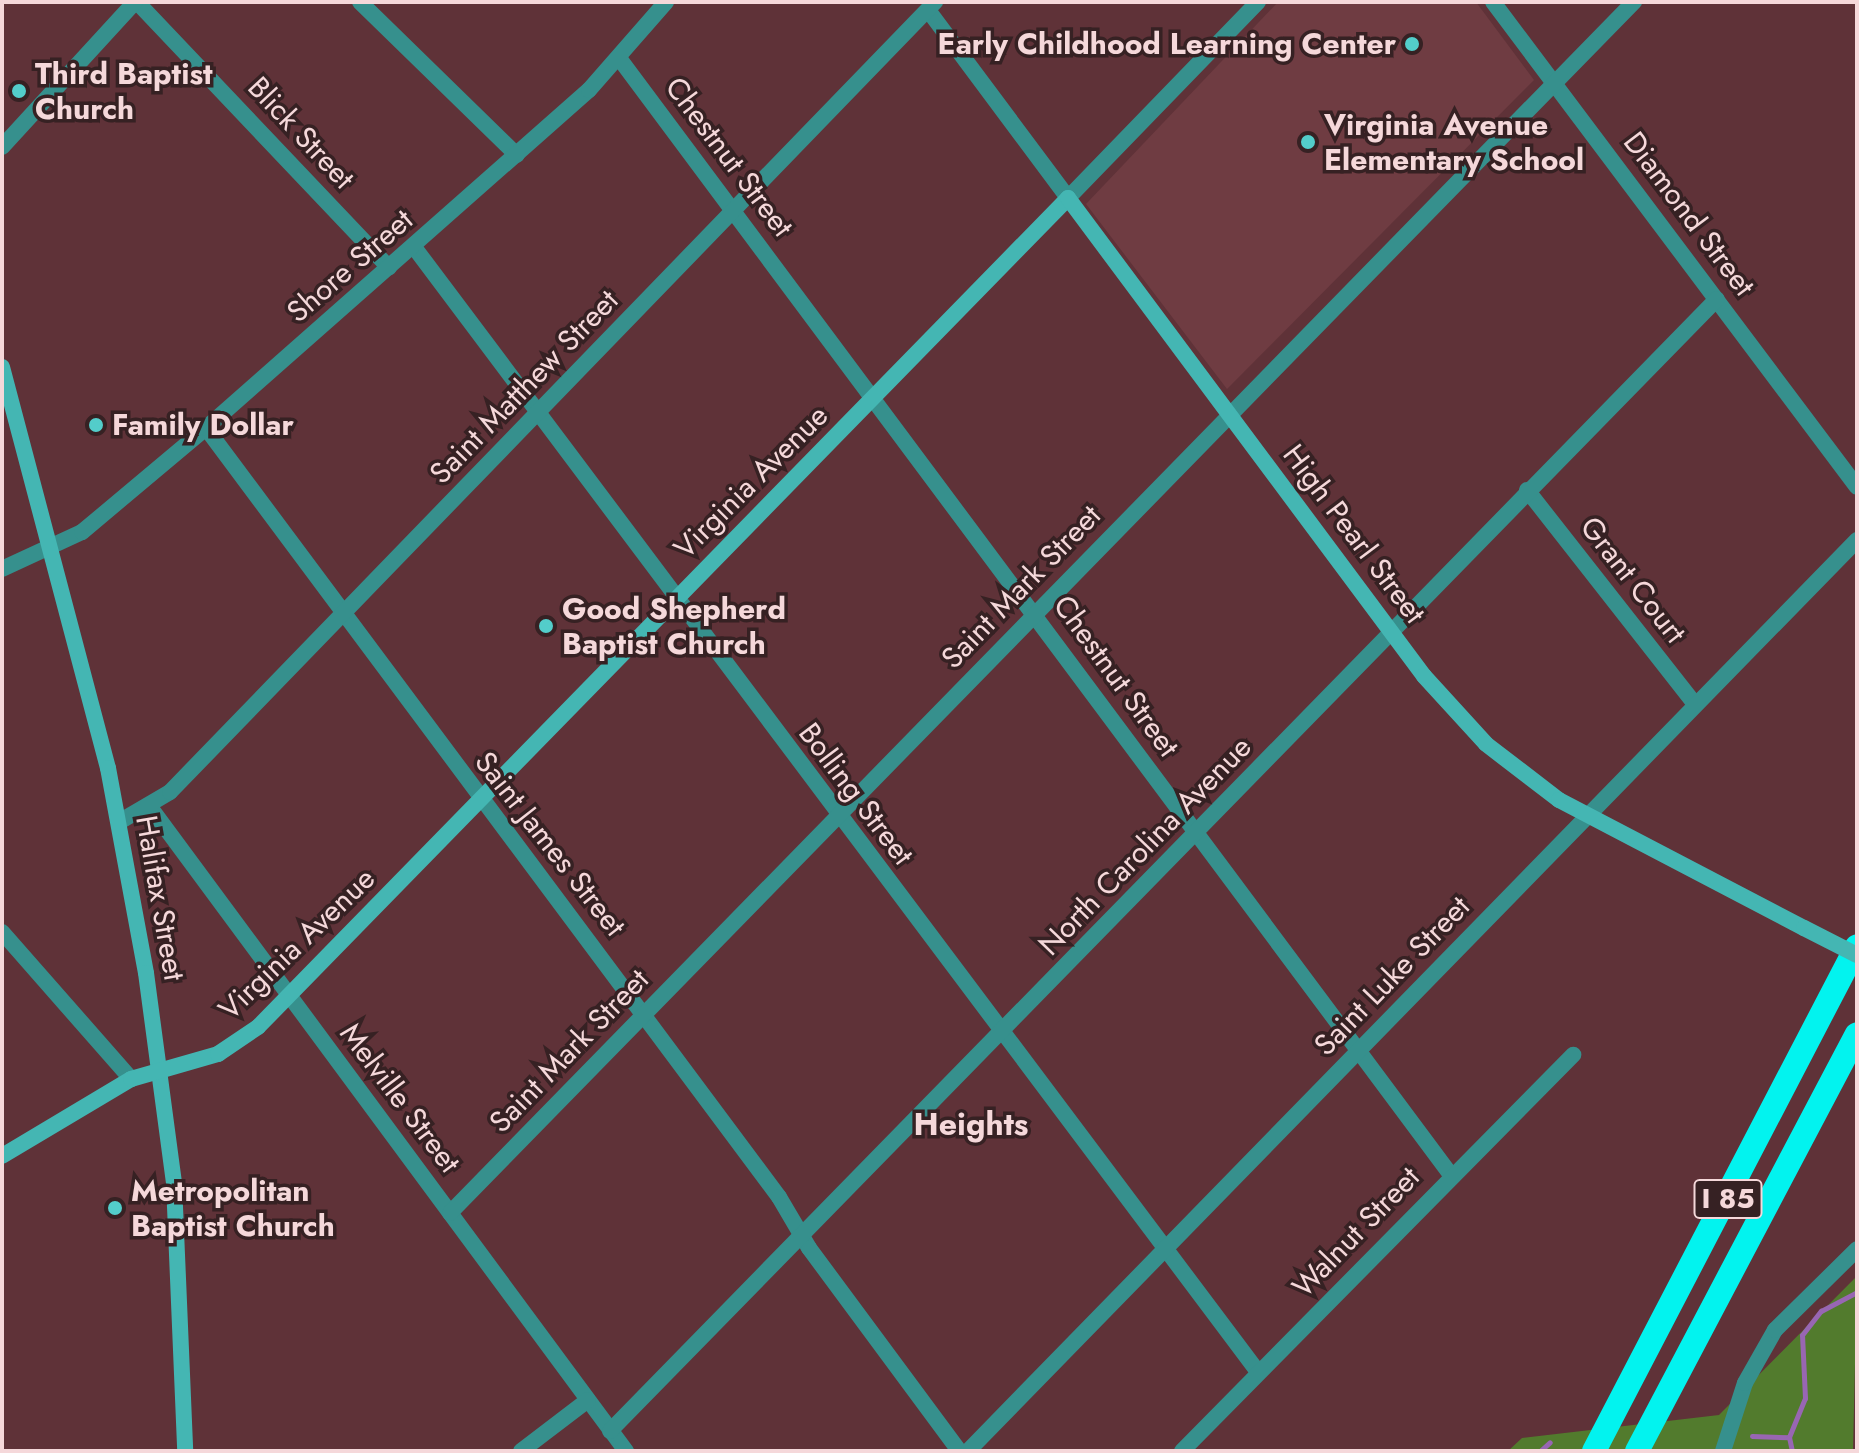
<!DOCTYPE html>
<style>
body{margin:0}
#map{position:relative;width:1859px;height:1453px;overflow:hidden;background:#5f3238;font-family:Jost,sans-serif}
div>[style]{position:absolute}
.built>*{inset:0;background:#6f3c42}
.green>*{inset:0;background:#527b2d}
.stream>*{height:5px;margin:-2.5px;padding:0 2.5px;transform-origin:2.5px;border-radius:2.5px;background:#9866b3}
.street>*{height:16px;margin:-8px;padding:0 8px;transform-origin:8px;border-radius:8px;background:#36908d}
.secondary>*{height:16px;margin:-8px;padding:0 8px;transform-origin:8px;border-radius:8px;background:#44b6b3}
.highway>*{height:24px;margin:-12px;padding:0 12px;transform-origin:12px;border-radius:12px;background:#02f3ef}
.secondary-bridge>*{height:16px;margin:-8px;padding:0 8px;transform-origin:8px;border-radius:8px;background:#44b6b3}
.dots>*{width:22px;height:22px;translate:-50% -50%;box-sizing:border-box;border:4px solid #362123;border-radius:50%}
span{translate:-50% -50%;white-space:nowrap;text-align:center;line-height:1.15;-webkit-text-stroke:7px #362123;paint-order:stroke}
.shield-label span{padding:2px 6px;background:#362123;border:2px solid;border-radius:6px;-webkit-text-stroke-width:0}
.shield-label{font-size:28px;color:#f5d8da;font-weight:700}
.poi-label{font-size:30px;color:#f5d8da;font-weight:700}
.right{translate:-100% -50%;text-align:right}
.left{translate:0 -50%;text-align:left}
.street-label{font-size:30px;color:#f5d8da}
.neighbourhood-label{font-size:32px;color:#f5d8da;font-weight:700}
.frame{position:absolute;inset:0;border:4px solid #f5d8da;pointer-events:none}
</style>
<div id="map">
<div class="built">
<div style="clip-path:polygon(1278px 2px,1476px 2px,1534px 80px,1227px 389px,1086px 204px)"></div>
</div>
<div class="green">
<div style="clip-path:polygon(1857px 1276px,1853px 1451px,1508px 1451px,1522px 1438px,1719px 1415px)"></div>
</div>
<div class="stream">
<div style="left:1752px;top:1436px;width:37px;rotate:2deg"></div>
<div style="left:1789px;top:1437px;width:42px;rotate:-67.7deg"></div>
<div style="left:1805px;top:1398px;width:63px;rotate:-92.7deg"></div>
<div style="left:1802px;top:1335px;width:31px;rotate:-52deg"></div>
<div style="left:1821px;top:1311px;width:41px;rotate:-27.8deg"></div>
<div style="left:1789px;top:1437px;width:14px;rotate:78deg"></div>
<div style="left:1540px;top:1451px;width:13px;rotate:-42deg"></div>
</div>
<div class="street">
<div style="left:137px;top:2px;width:366px;rotate:46.5deg"></div>
<div style="left:360px;top:2px;width:219px;rotate:44.3deg"></div>
<div style="left:1493px;top:2px;width:606px;rotate:53.11deg"></div>
<div style="left:928px;top:10px;width:234px;rotate:53.3deg"></div>
<div style="left:1068px;top:198px;width:273px;rotate:-45.9deg"></div>
<div style="left:619px;top:58px;width:1393px;rotate:53.32deg"></div>
<div style="left:2px;top:147px;width:197px;rotate:-47.5deg"></div>
<div style="left:414px;top:247px;width:1406px;rotate:53.12deg"></div>
<div style="left:206px;top:428px;width:959px;rotate:53.31deg"></div>
<div style="left:779px;top:1197px;width:59px;rotate:59.5deg"></div>
<div style="left:809px;top:1248px;width:252px;rotate:53.5deg"></div>
<div style="left:1527px;top:490px;width:272px;rotate:51.9deg"></div>
<div style="left:2px;top:569px;width:88px;rotate:-24.8deg"></div>
<div style="left:82px;top:532px;width:162px;rotate:-40deg"></div>
<div style="left:206px;top:428px;width:511px;rotate:-41.43deg"></div>
<div style="left:589px;top:90px;width:117px;rotate:-48.8deg"></div>
<div style="left:150px;top:807px;width:801px;rotate:53.53deg"></div>
<div style="left:119px;top:822px;width:59px;rotate:-30.5deg"></div>
<div style="left:170px;top:792px;width:1100px;rotate:-45.92deg"></div>
<div style="left:2px;top:932px;width:196px;rotate:48.7deg"></div>
<div style="left:450px;top:1213px;width:1694px;rotate:-45.65deg"></div>
<div style="left:610px;top:1431px;width:1583px;rotate:-45.64deg"></div>
<div style="left:521px;top:1451px;width:84px;rotate:-37.3deg"></div>
<div style="left:968px;top:1451px;width:1273px;rotate:-45.7deg"></div>
<div style="left:1182px;top:1451px;width:557px;rotate:-45.36deg"></div>
<div style="left:1723px;top:1451px;width:71px;rotate:-72.1deg"></div>
<div style="left:1745px;top:1383px;width:61px;rotate:-60.5deg"></div>
<div style="left:1775px;top:1330px;width:115px;rotate:-44.6deg"></div>
</div>
<div class="secondary">
<div style="left:2px;top:367px;width:415px;rotate:75.2deg"></div>
<div style="left:108px;top:768px;width:208px;rotate:79.5deg"></div>
<div style="left:146px;top:973px;width:212px;rotate:82.4deg"></div>
<div style="left:174px;top:1183px;width:268px;rotate:87.6deg"></div>
<div style="left:2px;top:1156px;width:150px;rotate:-30.8deg"></div>
<div style="left:131px;top:1079px;width:91px;rotate:-16deg"></div>
<div style="left:218px;top:1054px;width:48px;rotate:-34deg"></div>
<div style="left:258px;top:1027px;width:1159px;rotate:-45.66deg"></div>
<div style="left:1068px;top:198px;width:596px;rotate:53.32deg"></div>
<div style="left:1424px;top:676px;width:92px;rotate:47.6deg"></div>
<div style="left:1486px;top:744px;width:92px;rotate:37.5deg"></div>
<div style="left:1559px;top:800px;width:276px;rotate:27.6deg"></div>
</div>
<div class="highway">
<div style="left:1594px;top:1451px;width:569px;rotate:-62.49deg"></div>
<div style="left:1637px;top:1451px;width:471px;rotate:-62.2deg"></div>
</div>
<div class="secondary-bridge">
<div style="left:1804px;top:928px;width:59px;rotate:27deg"></div>
</div>
<div class="dots">
<div style="left:1412px;top:44px;background:#53cdca"></div>
<div style="left:19px;top:91px;background:#53cdca"></div>
<div style="left:1308px;top:142px;background:#53cdca"></div>
<div style="left:96px;top:425px;background:#53cdca"></div>
<div style="left:546px;top:626px;background:#53cdca"></div>
<div style="left:115px;top:1208px;background:#53cdca"></div>
</div>
<div class="shield-label">
<span style="left:1728px;top:1199px">I 85</span>
</div>
<div class="poi-label">
<span class="right" style="left:1396px;top:44px">Early Childhood Learning Center</span>
<span class="left" style="left:35px;top:91px">Third Baptist<br>Church</span>
<span class="left" style="left:1324px;top:142px">Virginia Avenue<br>Elementary School</span>
<span class="left" style="left:112px;top:425px">Family Dollar</span>
<span class="left" style="left:562px;top:626px">Good Shepherd<br>Baptist Church</span>
<span class="left" style="left:131px;top:1208px">Metropolitan<br>Baptist Church</span>
</div>
<div class="street-label">
<span style="left:301px;top:133px;rotate:47deg">Blick Street</span>
<span style="left:729px;top:157px;rotate:53deg">Chestnut Street</span>
<span style="left:1689px;top:214px;rotate:53deg">Diamond Street</span>
<span style="left:350px;top:266px;rotate:-41deg">Shore Street</span>
<span style="left:524px;top:387px;rotate:-46deg">Saint Matthew Street</span>
<span style="left:751px;top:482px;rotate:-45deg">Virginia Avenue</span>
<span style="left:1354px;top:534px;rotate:53deg">High Pearl Street</span>
<span style="left:1633px;top:580px;rotate:52deg">Grant Court</span>
<span style="left:1021px;top:587px;rotate:-46deg">Saint Mark Street</span>
<span style="left:1116px;top:676px;rotate:54deg">Chestnut Street</span>
<span style="left:856px;top:794px;rotate:53deg">Bolling Street</span>
<span style="left:550px;top:844px;rotate:52deg">Saint James Street</span>
<span style="left:1145px;top:846px;rotate:-46deg">North Carolina Avenue</span>
<span style="left:160px;top:898px;rotate:80deg">Halifax Street</span>
<span style="left:297px;top:944px;rotate:-44deg">Virginia Avenue</span>
<span style="left:1392px;top:976px;rotate:-46deg">Saint Luke Street</span>
<span style="left:569px;top:1051px;rotate:-46deg">Saint Mark Street</span>
<span style="left:400px;top:1098px;rotate:53deg">Melville Street</span>
<span style="left:1356px;top:1232px;rotate:-46deg">Walnut Street</span>
</div>
<div class="neighbourhood-label">
<span style="left:971px;top:1124px">Heights</span>
</div>
<div class="frame"></div>
</div>
